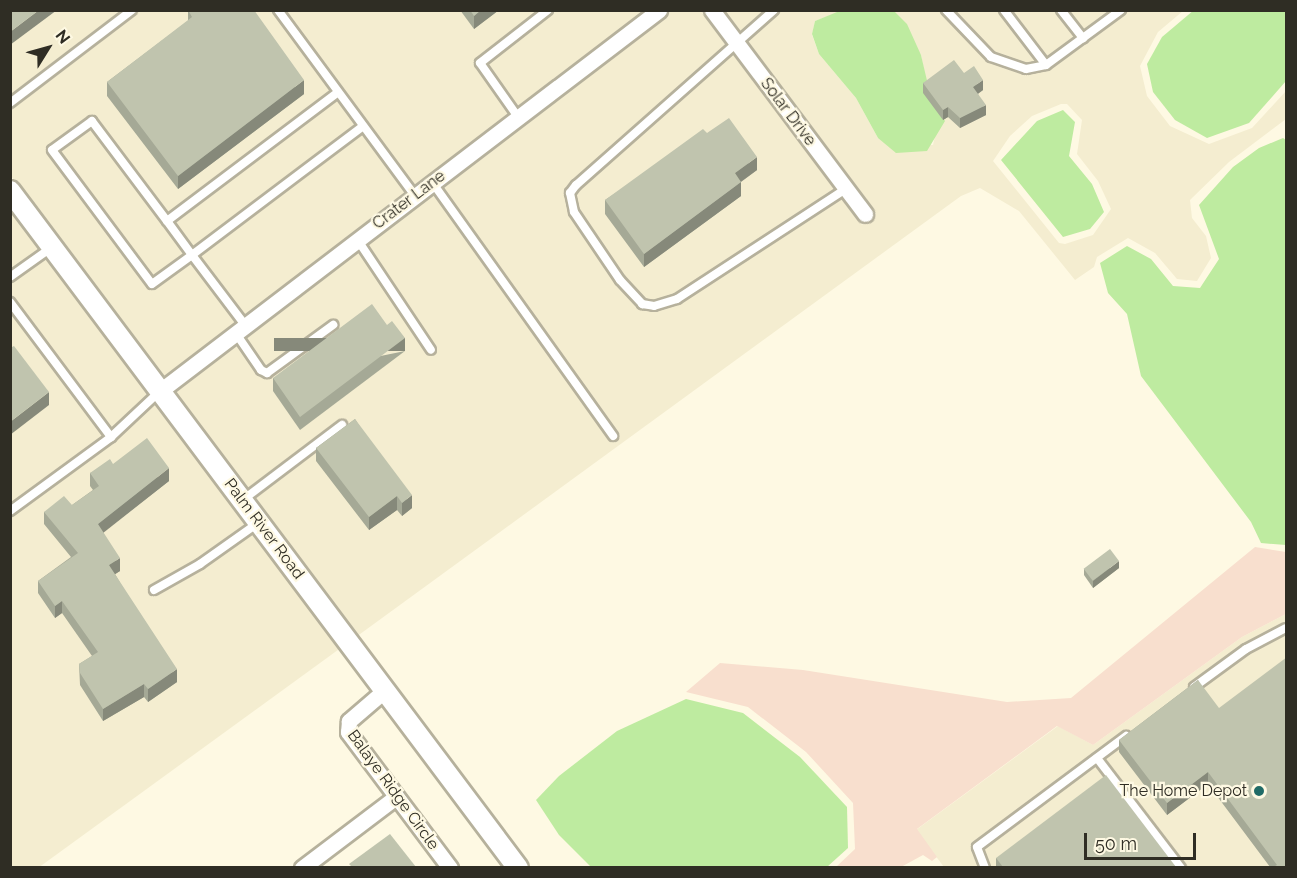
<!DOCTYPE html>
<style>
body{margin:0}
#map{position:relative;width:1297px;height:878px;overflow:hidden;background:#fef9e3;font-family:Raleway,sans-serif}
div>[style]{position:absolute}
.built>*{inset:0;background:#f4edd0}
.green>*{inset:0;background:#f8dfce}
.water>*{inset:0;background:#beeba0}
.roads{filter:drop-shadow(2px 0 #b6b19c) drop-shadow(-2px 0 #b6b19c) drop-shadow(0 2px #b6b19c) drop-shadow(0 -2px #b6b19c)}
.service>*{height:8px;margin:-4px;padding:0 4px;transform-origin:4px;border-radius:4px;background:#fff}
.minor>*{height:15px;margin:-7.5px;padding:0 7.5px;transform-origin:7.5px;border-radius:7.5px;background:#fff}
.tertiary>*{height:20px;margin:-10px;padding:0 10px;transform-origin:10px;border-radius:10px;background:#fff}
.wall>*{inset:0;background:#a5a996}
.shaded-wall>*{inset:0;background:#86897a;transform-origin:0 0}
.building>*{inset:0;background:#c0c4ae;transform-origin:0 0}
.dots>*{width:16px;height:16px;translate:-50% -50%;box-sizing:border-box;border:3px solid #fef9e3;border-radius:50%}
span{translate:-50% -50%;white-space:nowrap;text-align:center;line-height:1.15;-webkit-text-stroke:4.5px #fef9e3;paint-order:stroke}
.street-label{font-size:16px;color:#2f2d24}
.poi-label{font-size:16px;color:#2f2d24}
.right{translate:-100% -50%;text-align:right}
.frame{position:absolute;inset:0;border:12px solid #2f2d24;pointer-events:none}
.north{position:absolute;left:18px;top:18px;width:60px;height:60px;-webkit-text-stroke:4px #fef9e3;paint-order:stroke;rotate:53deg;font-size:16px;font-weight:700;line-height:24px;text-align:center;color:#2f2d24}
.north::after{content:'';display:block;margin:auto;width:21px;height:27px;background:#2f2d24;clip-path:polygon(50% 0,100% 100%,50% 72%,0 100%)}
.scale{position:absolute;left:1084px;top:833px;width:112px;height:27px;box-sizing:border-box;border:3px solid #2f2d24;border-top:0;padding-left:8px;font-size:18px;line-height:21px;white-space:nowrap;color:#2f2d24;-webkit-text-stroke:4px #fef9e3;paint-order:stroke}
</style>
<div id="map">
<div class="built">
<div style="clip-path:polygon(11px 11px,646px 11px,163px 379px,11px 176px)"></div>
<div style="clip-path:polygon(evenodd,671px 11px,701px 11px,862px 225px,876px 214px,723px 11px,842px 11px,815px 21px,812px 35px,819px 54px,856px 98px,878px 138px,933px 145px,936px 131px,921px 55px,893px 11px,1183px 11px,1158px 32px,1140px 66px,1147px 96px,1170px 126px,1209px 144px,1252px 128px,1286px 91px,1286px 119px,1229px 162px,1190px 200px,1192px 218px,1206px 236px,1211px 258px,1197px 281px,1177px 279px,1155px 253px,1128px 238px,1097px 257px,1094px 267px,1075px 280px,1019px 211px,980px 188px,961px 196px,356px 637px,172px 391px,671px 11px,1061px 104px,1067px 104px,1082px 120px,1077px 154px,1098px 181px,1111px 209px,1093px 235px,1065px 244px,1059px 243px,993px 161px,1010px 136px,1032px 116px,1061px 104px)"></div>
<div style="clip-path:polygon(10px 206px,342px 647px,38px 868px,10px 867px)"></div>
<div style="clip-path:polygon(1286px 614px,1286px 867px,944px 867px,916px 830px,1058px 726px,1093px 745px,1242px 637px)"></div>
</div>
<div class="green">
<div style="clip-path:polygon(1255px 547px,1286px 552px,1286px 614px,1242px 637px,1093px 745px,1057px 726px,917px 829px,937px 857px,932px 861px,923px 855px,901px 867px,836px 867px,855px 849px,853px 803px,806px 752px,748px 707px,686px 692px,720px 663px,803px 670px,1007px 702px,1071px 698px)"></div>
</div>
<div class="water">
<div style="clip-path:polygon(842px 10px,893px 10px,907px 24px,921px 55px,932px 102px,945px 121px,927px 151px,896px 153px,878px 138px,856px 98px,819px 54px,812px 34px,815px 21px)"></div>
<div style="clip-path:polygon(1194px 10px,1286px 11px,1286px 81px,1249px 123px,1207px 138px,1175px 120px,1153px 92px,1147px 64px,1162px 37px)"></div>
<div style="clip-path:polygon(1063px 110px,1075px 122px,1069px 156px,1092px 184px,1104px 212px,1090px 229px,1063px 237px,1001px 160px,1037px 121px)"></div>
<div style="clip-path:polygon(1283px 138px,1286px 140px,1286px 545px,1261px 543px,1251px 522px,1141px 376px,1127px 314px,1108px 293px,1100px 263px,1127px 246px,1151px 259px,1173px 286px,1200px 288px,1219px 259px,1199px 205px,1233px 167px,1259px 148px)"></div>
<div style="clip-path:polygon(686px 699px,743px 713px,800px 757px,847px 807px,848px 848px,827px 867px,591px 867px,559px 835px,536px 800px,559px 776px,617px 731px)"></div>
</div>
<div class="roads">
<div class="service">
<div style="left:278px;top:10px;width:231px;rotate:53.6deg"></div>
<div style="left:774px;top:10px;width:264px;rotate:138.5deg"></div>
<div style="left:576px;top:185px;width:10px;rotate:127deg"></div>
<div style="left:570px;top:193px;width:19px;rotate:78deg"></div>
<div style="left:574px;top:212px;width:82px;rotate:55.9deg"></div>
<div style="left:620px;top:280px;width:33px;rotate:47deg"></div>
<div style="left:642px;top:304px;width:12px;rotate:9deg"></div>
<div style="left:654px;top:306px;width:24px;rotate:-17deg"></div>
<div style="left:677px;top:299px;width:202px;rotate:-33.1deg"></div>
<div style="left:946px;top:10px;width:65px;rotate:46.2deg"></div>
<div style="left:991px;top:57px;width:37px;rotate:19deg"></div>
<div style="left:1026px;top:69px;width:20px;rotate:-11deg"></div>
<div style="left:1046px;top:65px;width:93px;rotate:-36.3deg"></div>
<div style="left:1004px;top:10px;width:69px;rotate:52.6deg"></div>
<div style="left:1061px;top:10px;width:36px;rotate:52deg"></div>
<div style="left:10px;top:103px;width:153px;rotate:-37.3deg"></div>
<div style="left:518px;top:117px;width:66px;rotate:-125.1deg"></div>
<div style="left:480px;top:63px;width:86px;rotate:-37.9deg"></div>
<div style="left:432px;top:182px;width:312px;rotate:54.5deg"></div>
<div style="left:167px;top:221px;width:214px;rotate:-37deg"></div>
<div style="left:357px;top:239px;width:133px;rotate:56.3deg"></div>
<div style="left:10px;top:277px;width:50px;rotate:-35.3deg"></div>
<div style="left:10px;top:302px;width:169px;rotate:53.2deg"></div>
<div style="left:245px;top:325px;width:88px;rotate:-127.1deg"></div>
<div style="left:192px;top:255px;width:42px;rotate:-126.3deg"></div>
<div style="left:167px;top:221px;width:125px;rotate:-126.9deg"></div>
<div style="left:92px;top:121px;width:49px;rotate:144.1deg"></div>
<div style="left:52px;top:150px;width:167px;rotate:53.3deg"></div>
<div style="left:152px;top:284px;width:49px;rotate:-35.9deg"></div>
<div style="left:192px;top:255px;width:214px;rotate:-37deg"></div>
<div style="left:235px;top:332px;width:46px;rotate:55.6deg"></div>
<div style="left:261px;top:370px;width:7px;rotate:27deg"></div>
<div style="left:267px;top:373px;width:82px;rotate:-36deg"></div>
<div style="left:244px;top:499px;width:123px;rotate:-37.1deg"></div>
<div style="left:10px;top:511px;width:125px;rotate:-36.2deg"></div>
<div style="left:111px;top:437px;width:66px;rotate:-43.2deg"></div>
<div style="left:154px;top:590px;width:53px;rotate:-29.5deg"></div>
<div style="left:200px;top:564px;width:71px;rotate:-35.3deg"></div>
<div style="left:1194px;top:687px;width:64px;rotate:-36.2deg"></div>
<div style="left:1246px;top:649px;width:45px;rotate:-27.7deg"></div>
<div style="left:1097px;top:758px;width:138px;rotate:52.6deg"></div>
<div style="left:985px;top:868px;width:22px;rotate:-111deg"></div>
<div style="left:977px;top:847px;width:186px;rotate:-36.7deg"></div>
</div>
<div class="minor">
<div style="left:712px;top:10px;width:255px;rotate:53.1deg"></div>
<div style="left:160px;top:391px;width:628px;rotate:-37.36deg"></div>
<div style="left:385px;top:690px;width:48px;rotate:139.3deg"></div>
<div style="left:349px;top:721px;width:11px;rotate:95deg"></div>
<div style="left:348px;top:732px;width:170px;rotate:53.1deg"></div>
<div style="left:302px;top:868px;width:118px;rotate:-37.1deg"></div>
</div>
<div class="tertiary">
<div style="left:10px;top:191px;width:846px;rotate:53.12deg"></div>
</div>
</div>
<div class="wall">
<div style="clip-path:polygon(188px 10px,304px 94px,178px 189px,107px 96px,107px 82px,188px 21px)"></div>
<div style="clip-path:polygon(460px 10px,499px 10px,474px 29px)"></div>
<div style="clip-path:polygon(964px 73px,983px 90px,978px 94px,986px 115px,960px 128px,948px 117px,943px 120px,923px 93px,923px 83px)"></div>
<div style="clip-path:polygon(707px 133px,757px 170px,741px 182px,741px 196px,644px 267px,605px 214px,605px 200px)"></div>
<div style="clip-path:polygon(405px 351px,300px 430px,273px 391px,273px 378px)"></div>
<div style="clip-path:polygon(355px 419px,412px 508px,402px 516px,397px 510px,369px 530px,316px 461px,316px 448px)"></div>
<div style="clip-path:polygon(113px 464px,169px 481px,103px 532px,120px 571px,115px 574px,177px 682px,148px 702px,144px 697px,103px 721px,80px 685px,79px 664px,92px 656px,62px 613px,55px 618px,38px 593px,38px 581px,71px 557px,44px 524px,44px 512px,72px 505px,93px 490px,90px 486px,90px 473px)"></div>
<div style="clip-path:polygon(1119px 568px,1093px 588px,1084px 575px,1084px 569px)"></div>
<div style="clip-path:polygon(1198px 680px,1287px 867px,1270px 867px,1208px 784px,1167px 815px,1119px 752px,1119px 740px)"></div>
<div style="clip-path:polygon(996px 858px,1176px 867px,996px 867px)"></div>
</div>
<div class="shaded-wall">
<div style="clip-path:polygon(39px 10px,57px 10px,10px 45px,10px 32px)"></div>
<div style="clip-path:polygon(481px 10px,499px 10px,474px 29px,474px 16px)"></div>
<div style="clip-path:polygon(304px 80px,304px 94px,178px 189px,178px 176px)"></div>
<div style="clip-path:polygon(983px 80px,983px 90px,973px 97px,973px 87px)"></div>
<div style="clip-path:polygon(986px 105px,986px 115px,960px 128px,960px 118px)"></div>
<div style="clip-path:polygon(948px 107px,948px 117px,943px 120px,943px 110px)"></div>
<div style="clip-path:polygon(757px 157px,757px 170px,735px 186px,735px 173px)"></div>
<div style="clip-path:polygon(741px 182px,741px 196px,644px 267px,644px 254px)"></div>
<div style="left:405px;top:338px;width:13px;height:131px;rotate:90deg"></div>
<div style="clip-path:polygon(49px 392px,49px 405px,10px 435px,10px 422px)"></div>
<div style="clip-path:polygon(169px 468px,169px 481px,98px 537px,98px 524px)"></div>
<div style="clip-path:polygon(412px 495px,412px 508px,402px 516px,402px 503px)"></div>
<div style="clip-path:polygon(397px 496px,397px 510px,369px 530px,369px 517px)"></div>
<div style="clip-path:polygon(120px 558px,120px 571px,109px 578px,109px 565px)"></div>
<div style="clip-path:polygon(1119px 561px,1119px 568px,1093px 588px,1093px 581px)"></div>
<div style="clip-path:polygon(62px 601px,62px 613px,55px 618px,55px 606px)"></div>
<div style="clip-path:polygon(177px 669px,177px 682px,148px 702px,148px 689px)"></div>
<div style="clip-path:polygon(144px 684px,144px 697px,103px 721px,103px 709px)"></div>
<div style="clip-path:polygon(1208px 772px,1208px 784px,1167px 815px,1167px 803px)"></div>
</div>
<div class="building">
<div style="clip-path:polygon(10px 10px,39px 10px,10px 32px)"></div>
<div style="clip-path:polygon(188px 10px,254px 10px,304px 80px,178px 176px,107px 82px,192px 17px)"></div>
<div style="clip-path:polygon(470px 10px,481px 10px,474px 16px)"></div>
<div style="clip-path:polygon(954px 60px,964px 73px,974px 66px,983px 80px,973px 87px,986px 105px,960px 118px,948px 107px,943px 110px,923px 83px)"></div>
<div style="clip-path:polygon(729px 118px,757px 157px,735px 173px,741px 182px,644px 254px,605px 200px,703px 129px,707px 133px)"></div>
<div style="clip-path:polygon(372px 304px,387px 325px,392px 321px,405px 338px,300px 417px,273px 378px)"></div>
<div style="clip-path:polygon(14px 346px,49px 392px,10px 422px,10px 348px)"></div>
<div style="clip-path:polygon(355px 419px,412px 495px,402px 503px,397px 496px,369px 517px,316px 448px)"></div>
<div style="clip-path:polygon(147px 438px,169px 468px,98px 524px,120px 558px,109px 565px,177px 669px,148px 689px,144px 684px,103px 709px,80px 673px,79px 664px,98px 652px,62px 601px,55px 606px,38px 581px,78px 553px,44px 512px,64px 496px,72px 505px,99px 486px,90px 473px,110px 459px,113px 464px)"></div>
<div style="left:1110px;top:549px;width:15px;height:33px;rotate:53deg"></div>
<div style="clip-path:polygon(1287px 657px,1287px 867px,1273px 867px,1277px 865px,1208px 772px,1167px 803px,1119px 740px,1198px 680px,1219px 708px)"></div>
<div style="clip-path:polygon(1106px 775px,1176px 867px,1003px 867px,996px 858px)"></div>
<div style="clip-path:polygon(390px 834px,416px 867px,352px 867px,349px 864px)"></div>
</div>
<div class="dots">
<div style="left:1259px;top:791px;background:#206b67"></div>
</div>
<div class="street-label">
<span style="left:788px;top:112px;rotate:53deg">Solar Drive</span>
<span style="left:409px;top:200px;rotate:-37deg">Crater Lane</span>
<span style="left:264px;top:529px;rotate:53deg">Palm River Road</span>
<span style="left:393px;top:790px;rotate:54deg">Balaye Ridge Circle</span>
</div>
<div class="poi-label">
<span class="right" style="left:1247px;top:791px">The Home Depot</span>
</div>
<div class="frame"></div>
<div class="north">N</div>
<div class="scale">50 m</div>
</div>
